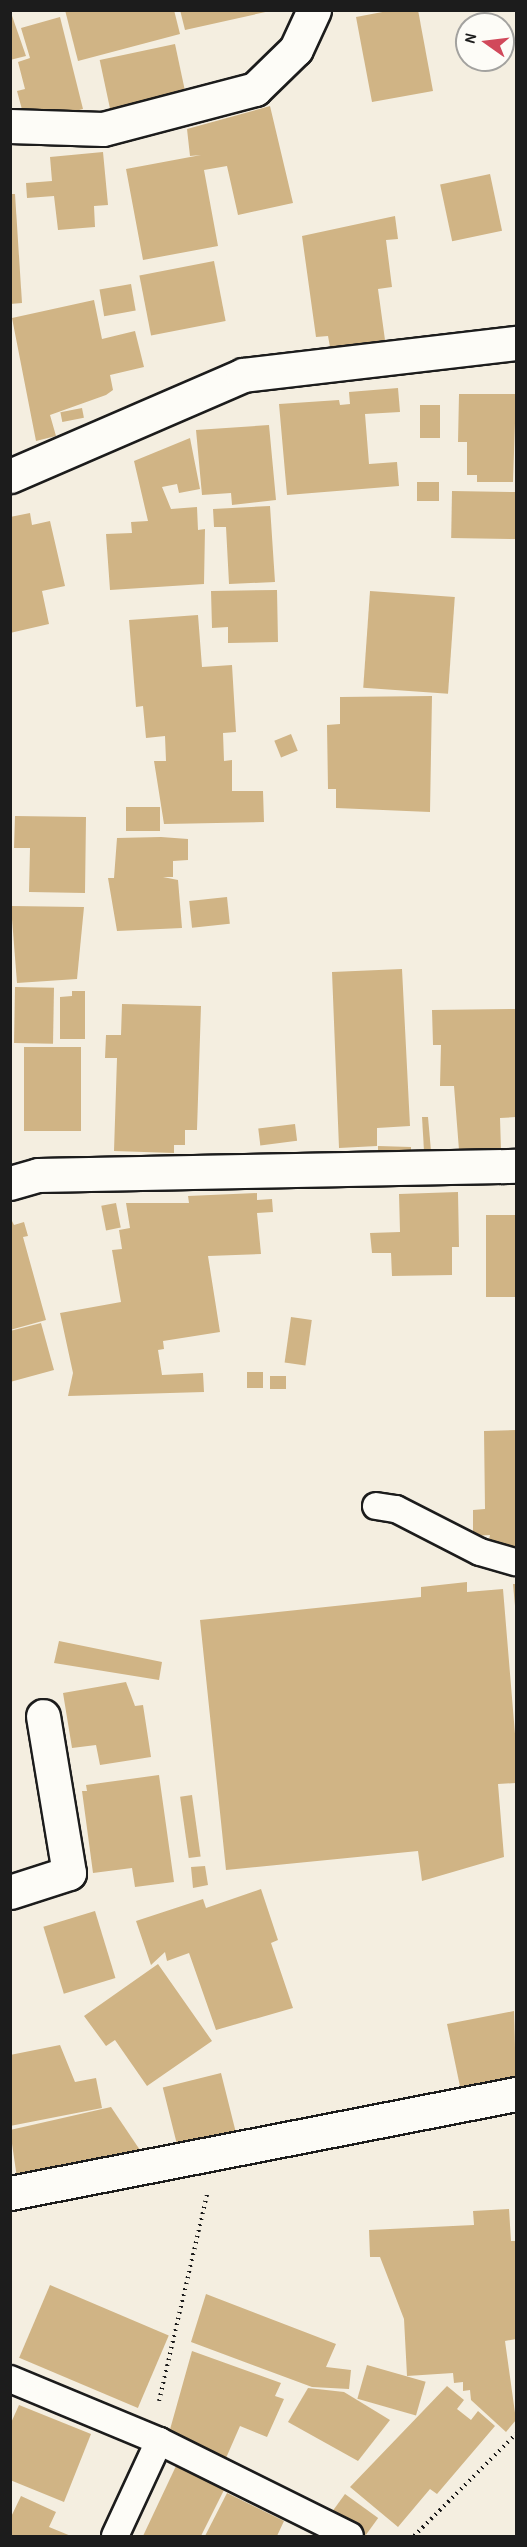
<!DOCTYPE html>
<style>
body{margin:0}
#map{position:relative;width:527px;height:2547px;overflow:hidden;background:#f4eee0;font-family:"Patrick Hand",sans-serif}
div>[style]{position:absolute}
.building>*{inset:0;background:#d0b485;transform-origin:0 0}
.path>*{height:4px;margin-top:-2px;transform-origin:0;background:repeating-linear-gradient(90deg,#1c1c1c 0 1.5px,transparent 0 6px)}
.roads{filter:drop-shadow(2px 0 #1c1c1c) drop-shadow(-2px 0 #1c1c1c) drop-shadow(0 2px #1c1c1c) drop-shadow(0 -2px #1c1c1c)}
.service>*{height:26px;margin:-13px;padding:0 13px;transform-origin:13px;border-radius:13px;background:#fdfcf7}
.minor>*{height:33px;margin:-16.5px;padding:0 16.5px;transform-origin:16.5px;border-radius:16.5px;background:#fdfcf7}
span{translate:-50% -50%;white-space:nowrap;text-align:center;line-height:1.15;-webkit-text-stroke:4.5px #fdfcf7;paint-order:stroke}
.frame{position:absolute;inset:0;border:12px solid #1c1c1c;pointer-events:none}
.north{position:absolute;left:455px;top:12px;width:60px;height:60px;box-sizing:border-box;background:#fdfcf7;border:2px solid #a3a29f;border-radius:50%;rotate:284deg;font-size:16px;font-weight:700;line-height:24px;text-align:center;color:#1c1c1c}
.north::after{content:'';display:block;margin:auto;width:21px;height:27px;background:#d1495b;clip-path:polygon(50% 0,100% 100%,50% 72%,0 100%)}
</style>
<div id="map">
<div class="building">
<div style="clip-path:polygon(10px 10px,26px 56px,10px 60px)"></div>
<div style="clip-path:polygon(65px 10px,174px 10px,180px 34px,78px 61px)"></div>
<div style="clip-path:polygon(180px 10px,270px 10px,270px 11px,185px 30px)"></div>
<div style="clip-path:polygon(393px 10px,418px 10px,433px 91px,372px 102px,356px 17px)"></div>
<div style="clip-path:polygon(60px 17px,83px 109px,48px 118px,46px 111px,24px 117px,17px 91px,25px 89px,18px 62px,30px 58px,21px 28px)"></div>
<div style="left:175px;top:44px;width:54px;height:77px;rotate:78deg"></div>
<div style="clip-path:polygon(270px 106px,293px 203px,238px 215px,227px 166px,204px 170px,218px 246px,143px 260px,126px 169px,201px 155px,190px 156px,187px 129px)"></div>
<div style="clip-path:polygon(103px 152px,108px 205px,94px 206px,95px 227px,58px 230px,54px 196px,27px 198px,26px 183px,52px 181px,50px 157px)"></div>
<div style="left:490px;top:174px;width:58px;height:51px;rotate:78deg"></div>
<div style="clip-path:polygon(10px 194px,15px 194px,22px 303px,10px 304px)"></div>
<div style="clip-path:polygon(395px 216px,398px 239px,386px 240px,392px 287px,378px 289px,385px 340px,330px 347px,328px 336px,316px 337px,302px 236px)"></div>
<div style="left:214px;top:261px;width:61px;height:76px;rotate:79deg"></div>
<div style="left:131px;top:284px;width:27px;height:32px;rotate:80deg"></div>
<div style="clip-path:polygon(94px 300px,102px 339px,135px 331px,144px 367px,110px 375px,113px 390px,106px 395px,50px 415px,56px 436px,36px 441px,12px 318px)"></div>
<div style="clip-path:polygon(398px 388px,400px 412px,365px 414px,369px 464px,397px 462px,399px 486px,287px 495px,279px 404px,339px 400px,340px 405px,350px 404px,349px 392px)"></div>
<div style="clip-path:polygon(459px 394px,516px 394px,513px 482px,477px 482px,477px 475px,467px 475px,467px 442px,458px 442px)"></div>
<div style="left:420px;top:405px;width:20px;height:33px"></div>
<div style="left:82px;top:408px;width:10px;height:22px;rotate:79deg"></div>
<div style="clip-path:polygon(269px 425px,276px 500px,232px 505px,231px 493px,202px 495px,196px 430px)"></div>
<div style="clip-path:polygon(190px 438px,200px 489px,179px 493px,177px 484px,162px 487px,171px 509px,197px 507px,198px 530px,205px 529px,204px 584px,110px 590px,106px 534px,132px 533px,131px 522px,148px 521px,134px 461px)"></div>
<div style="left:417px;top:482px;width:22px;height:19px"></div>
<div style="left:452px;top:491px;width:64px;height:47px;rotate:1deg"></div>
<div style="clip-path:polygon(270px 506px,275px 582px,229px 584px,226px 527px,214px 527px,213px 509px)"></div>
<div style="clip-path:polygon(30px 513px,32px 525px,50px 521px,65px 586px,42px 591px,49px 624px,10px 633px,10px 517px)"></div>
<div style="clip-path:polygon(277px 590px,278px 642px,228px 643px,228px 627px,212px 628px,211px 591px)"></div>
<div style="left:370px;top:591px;width:85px;height:97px;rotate:4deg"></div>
<div style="clip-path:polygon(198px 615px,202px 667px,232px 665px,236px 732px,223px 733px,224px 761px,232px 760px,232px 791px,263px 791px,264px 822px,164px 824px,154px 761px,166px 761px,165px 736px,146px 738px,143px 706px,136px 707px,129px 620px)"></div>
<div style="clip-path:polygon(432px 696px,430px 812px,336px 808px,336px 789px,328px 789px,327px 725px,340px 724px,340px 697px)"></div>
<div style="left:291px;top:734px;width:18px;height:18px;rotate:68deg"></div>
<div style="left:126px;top:807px;width:34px;height:24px"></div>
<div style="clip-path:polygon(15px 816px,86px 817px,85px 893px,29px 892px,30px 848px,14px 848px)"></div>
<div style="clip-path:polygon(161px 837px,188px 839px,188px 860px,173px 861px,173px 877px,163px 877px,178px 880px,182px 928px,117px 931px,108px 878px,114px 878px,117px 838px)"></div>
<div style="left:227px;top:897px;width:27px;height:38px;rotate:84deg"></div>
<div style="clip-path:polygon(11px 906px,84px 907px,77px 979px,17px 983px)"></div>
<div style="clip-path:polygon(402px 969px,410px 1126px,377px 1128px,377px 1146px,339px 1148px,332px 972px)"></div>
<div style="left:15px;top:987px;width:39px;height:56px;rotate:1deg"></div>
<div style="clip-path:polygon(72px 991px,85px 991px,85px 1039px,60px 1039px,60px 997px,72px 996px)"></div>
<div style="clip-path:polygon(122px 1004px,201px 1006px,197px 1130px,185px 1130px,185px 1145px,174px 1145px,174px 1153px,114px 1151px,117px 1058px,105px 1058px,106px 1035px,121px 1035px)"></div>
<div style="clip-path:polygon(515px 1009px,516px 1117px,500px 1118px,501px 1150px,459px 1150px,454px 1086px,440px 1086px,441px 1045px,433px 1045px,432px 1010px)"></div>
<div style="left:24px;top:1047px;width:57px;height:84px"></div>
<div style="clip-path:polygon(422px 1117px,428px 1117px,431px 1151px,424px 1151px)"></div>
<div style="left:295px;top:1124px;width:17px;height:37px;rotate:83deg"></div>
<div style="clip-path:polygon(378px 1146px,411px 1147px,411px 1153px,378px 1153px)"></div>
<div style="clip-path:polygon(458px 1192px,459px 1247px,452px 1247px,452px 1275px,392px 1276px,391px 1253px,372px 1253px,370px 1233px,400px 1232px,399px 1194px)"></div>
<div style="clip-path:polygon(257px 1193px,257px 1200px,272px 1199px,273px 1212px,257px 1213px,261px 1254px,208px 1256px,220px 1332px,163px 1341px,164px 1349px,158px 1350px,162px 1375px,203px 1373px,204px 1392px,68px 1396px,73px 1373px,60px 1313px,121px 1302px,112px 1250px,122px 1249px,119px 1230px,130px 1228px,126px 1203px,189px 1203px,188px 1196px)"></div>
<div style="left:116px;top:1203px;width:25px;height:15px;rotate:79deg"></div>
<div style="left:516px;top:1215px;width:82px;height:30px;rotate:90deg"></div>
<div style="clip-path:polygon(10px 1217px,14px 1225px,24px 1222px,28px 1236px,23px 1237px,46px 1320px,10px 1330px)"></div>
<div style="left:291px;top:1317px;width:21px;height:46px;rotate:8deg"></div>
<div style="clip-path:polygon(41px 1323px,54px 1370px,10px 1382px,10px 1331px)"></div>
<div style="left:247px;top:1372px;width:16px;height:16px"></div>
<div style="left:270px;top:1376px;width:16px;height:13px"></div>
<div style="clip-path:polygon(516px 1430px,516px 1562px,486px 1553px,490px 1535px,473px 1536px,473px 1510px,485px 1509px,484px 1431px)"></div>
<div style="clip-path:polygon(467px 1582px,467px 1592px,503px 1589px,516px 1746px,516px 1783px,498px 1784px,504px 1857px,422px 1881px,418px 1851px,226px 1870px,200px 1620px,421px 1597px,421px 1587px)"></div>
<div style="clip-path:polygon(513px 1584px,516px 1584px,516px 1606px,515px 1606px)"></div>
<div style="clip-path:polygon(59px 1641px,162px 1662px,159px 1680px,54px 1663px)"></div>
<div style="clip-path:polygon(126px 1682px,135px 1706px,143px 1705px,151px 1757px,100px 1765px,96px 1745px,72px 1748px,63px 1693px)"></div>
<div style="clip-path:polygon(159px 1775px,174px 1882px,135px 1887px,132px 1868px,93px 1873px,82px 1791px,87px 1791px,86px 1785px)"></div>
<div style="left:192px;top:1795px;width:62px;height:12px;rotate:82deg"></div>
<div style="clip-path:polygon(205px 1866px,208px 1885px,193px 1888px,191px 1867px)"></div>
<div style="clip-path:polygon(261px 1889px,278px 1940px,271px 1943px,293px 2008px,216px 2030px,189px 1953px,167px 1961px,165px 1952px,151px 1965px,136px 1921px,203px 1899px,206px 1908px)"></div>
<div style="left:95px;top:1911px;width:70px;height:54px;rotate:73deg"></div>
<div style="clip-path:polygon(158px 1964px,212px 2041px,147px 2086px,115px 2040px,106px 2046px,84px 2016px)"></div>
<div style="clip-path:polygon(514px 2011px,516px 2083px,462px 2096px,447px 2024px)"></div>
<div style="clip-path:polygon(60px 2045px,75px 2082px,96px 2078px,102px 2108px,10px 2126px,10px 2055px)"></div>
<div style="left:221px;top:2073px;width:64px;height:60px;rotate:76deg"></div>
<div style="clip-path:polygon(111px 2107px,144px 2156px,17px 2178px,10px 2130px)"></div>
<div style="clip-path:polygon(509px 2209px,511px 2241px,516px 2241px,516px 2339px,505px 2341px,516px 2420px,506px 2432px,471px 2400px,470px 2390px,463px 2391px,463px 2382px,454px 2383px,453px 2373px,407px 2376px,404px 2319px,380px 2257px,370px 2257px,369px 2230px,474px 2225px,473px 2211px)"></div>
<div style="left:50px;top:2285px;width:129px;height:79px;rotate:23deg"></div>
<div style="clip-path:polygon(206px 2294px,336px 2344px,326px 2367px,351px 2370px,349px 2389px,312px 2387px,191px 2342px)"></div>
<div style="clip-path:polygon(192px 2351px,281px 2383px,275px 2396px,284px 2399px,267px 2437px,240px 2426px,226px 2458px,169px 2433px)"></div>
<div style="left:367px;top:2365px;width:61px;height:35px;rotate:16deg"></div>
<div style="clip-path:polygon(447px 2386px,464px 2400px,457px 2409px,471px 2420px,478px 2411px,495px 2426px,437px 2494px,430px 2489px,398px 2527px,350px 2487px)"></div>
<div style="clip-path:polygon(308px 2388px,344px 2392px,390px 2420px,358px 2461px,288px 2422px)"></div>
<div style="clip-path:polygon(19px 2405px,91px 2434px,64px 2502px,10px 2480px,10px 2425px)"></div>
<div style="clip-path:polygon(176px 2466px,224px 2490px,201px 2536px,143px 2536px)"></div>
<div style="clip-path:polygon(227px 2493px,284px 2521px,277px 2536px,205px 2536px)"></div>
<div style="left:345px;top:2494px;width:41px;height:21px;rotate:36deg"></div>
<div style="clip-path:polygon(21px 2496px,56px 2512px,49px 2527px,71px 2536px,10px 2536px,10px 2519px)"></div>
</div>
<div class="path">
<div style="left:159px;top:2401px;width:212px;rotate:-76.9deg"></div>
<div style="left:414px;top:2536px;width:144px;rotate:-45deg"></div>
</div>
<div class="roads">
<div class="service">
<div style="left:376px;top:1506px;width:20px;rotate:9deg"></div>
<div style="left:396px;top:1509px;width:94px;rotate:27.1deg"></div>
<div style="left:480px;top:1552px;width:37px;rotate:16deg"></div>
<div style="left:10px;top:2379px;width:161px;rotate:22.6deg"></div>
<div style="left:159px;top:2441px;width:213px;rotate:26.4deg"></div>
<div style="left:115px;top:2536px;width:105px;rotate:-65.1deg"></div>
</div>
<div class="minor">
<div style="left:10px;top:126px;width:93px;rotate:1.8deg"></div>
<div style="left:103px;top:129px;width:157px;rotate:-14.7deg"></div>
<div style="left:255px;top:89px;width:57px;rotate:-44.3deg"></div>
<div style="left:296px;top:49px;width:43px;rotate:-65.2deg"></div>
<div style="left:10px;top:476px;width:254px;rotate:-23.4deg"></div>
<div style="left:243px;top:375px;width:275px;rotate:-6.7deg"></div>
<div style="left:10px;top:1183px;width:29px;rotate:-16deg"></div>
<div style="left:38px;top:1175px;width:478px;rotate:-1.1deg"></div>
<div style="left:10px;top:1892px;width:62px;rotate:-17.9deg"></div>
<div style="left:69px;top:1873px;width:159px;rotate:-99.4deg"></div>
<div style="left:10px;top:2193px;width:516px;rotate:-11.07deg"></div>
</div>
</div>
<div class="frame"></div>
<div class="north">N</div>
</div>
